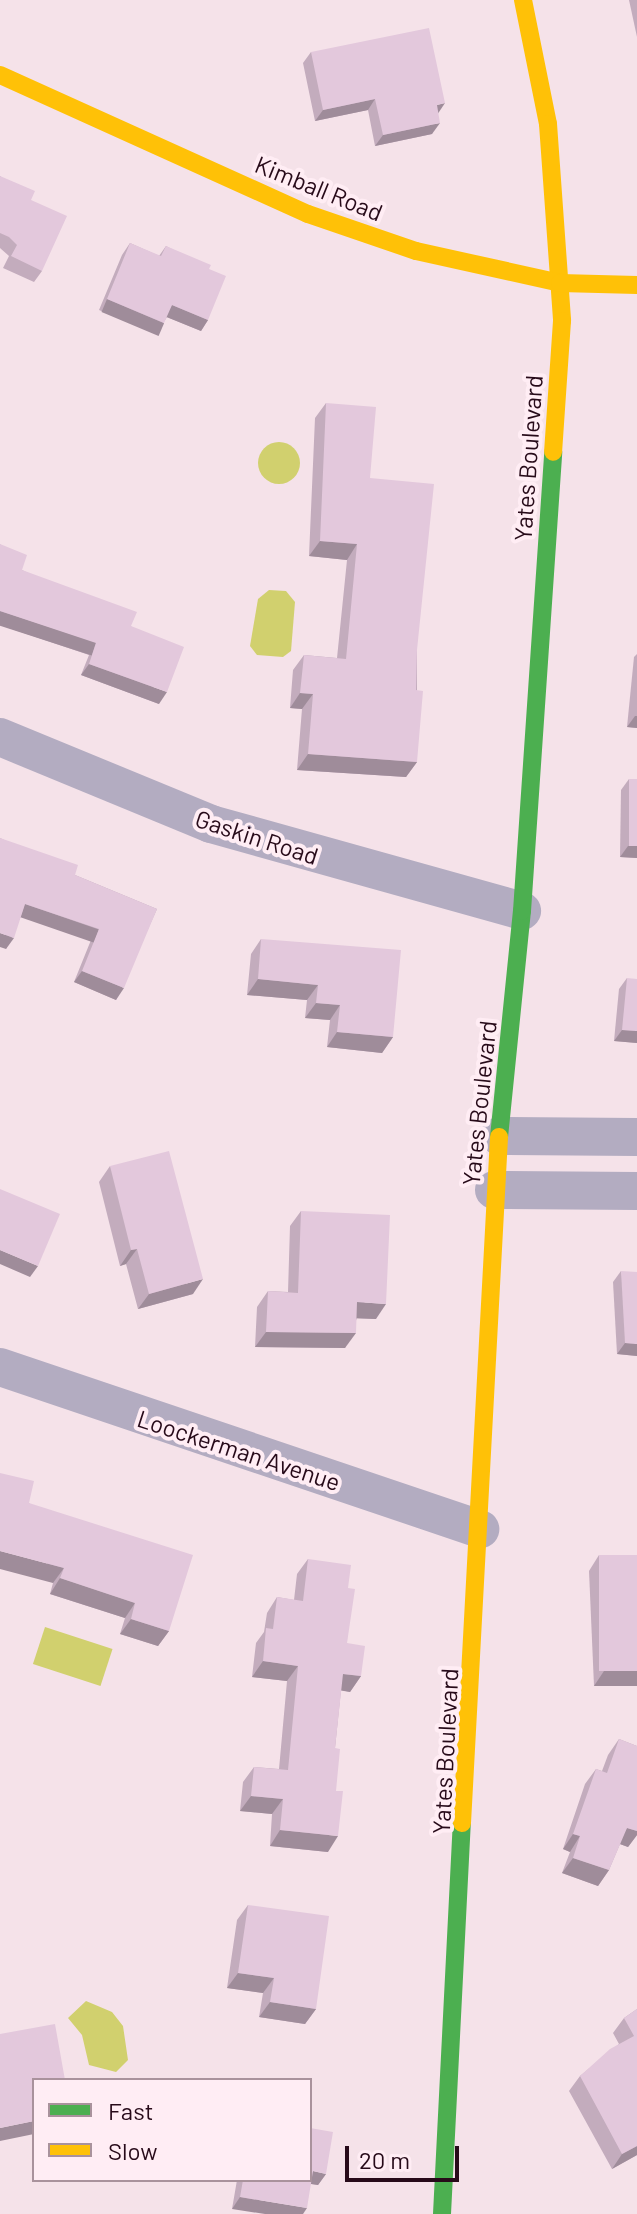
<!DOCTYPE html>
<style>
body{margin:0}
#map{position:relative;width:637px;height:2214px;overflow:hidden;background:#f5e2e9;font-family:Barlow,sans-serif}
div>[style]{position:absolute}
.water>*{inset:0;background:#d1d06e;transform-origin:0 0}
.round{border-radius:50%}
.street>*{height:38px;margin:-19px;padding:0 19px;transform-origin:19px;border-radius:19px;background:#b3acc1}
.fast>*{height:18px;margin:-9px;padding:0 9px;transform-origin:9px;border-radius:9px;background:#4caf50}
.slow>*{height:18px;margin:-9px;padding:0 9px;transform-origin:9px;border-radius:9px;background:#ffc107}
.wall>*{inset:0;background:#c3acbd}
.shaded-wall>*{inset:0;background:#9f8c9a;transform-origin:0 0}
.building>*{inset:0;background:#e3c8dc;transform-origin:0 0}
span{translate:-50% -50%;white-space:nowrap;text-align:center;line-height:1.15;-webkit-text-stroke:8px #ffedf4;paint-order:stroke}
.street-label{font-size:24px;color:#270a19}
.legend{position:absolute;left:32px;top:2078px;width:280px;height:104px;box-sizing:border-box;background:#ffedf4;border:2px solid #a9929c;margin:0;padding:10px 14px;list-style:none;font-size:24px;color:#270a19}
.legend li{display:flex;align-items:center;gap:16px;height:40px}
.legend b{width:40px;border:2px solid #a9929c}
.scale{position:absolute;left:345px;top:2146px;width:114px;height:36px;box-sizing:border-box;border:4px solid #270a19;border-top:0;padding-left:10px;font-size:24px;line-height:28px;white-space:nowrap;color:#270a19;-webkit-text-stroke:6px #ffedf4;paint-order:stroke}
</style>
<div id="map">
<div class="water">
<div class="round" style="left:258px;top:442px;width:42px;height:42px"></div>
<div style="clip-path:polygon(269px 590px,286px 591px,295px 602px,291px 651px,283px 657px,257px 655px,250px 646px,258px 599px)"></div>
<div style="left:45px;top:1627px;width:71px;height:39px;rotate:18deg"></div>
<div style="clip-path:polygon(86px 2001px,112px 2012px,123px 2026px,128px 2060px,116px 2072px,89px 2065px,82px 2035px,68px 2018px)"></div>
</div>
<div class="street">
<div style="left:0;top:737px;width:228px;rotate:22.4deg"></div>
<div style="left:211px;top:824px;width:323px;rotate:15.6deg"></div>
<div style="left:499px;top:1136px;width:138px;rotate:0.4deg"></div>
<div style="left:494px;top:1190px;width:143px;rotate:0.4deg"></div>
<div style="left:0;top:1367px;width:507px;rotate:18.65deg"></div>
</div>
<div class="fast">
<div style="left:499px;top:1137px;width:227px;rotate:-84.2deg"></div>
<div style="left:522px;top:911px;width:460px;rotate:-86.1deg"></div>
<div style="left:442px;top:2214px;width:392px;rotate:-87.1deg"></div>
</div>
<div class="slow">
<div style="left:523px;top:0;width:126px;rotate:78.6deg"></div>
<div style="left:548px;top:124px;width:197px;rotate:85.9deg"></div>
<div style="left:562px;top:321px;width:131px;rotate:93.9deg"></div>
<div style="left:0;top:75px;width:338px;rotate:24.3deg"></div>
<div style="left:308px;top:214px;width:114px;rotate:18.9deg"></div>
<div style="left:416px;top:251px;width:148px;rotate:12.5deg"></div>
<div style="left:560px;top:283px;width:77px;rotate:1.5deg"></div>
<div style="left:462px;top:1823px;width:687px;rotate:-86.91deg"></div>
</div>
<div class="wall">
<div style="clip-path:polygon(629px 0,637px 0,637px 37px)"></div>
<div style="clip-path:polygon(311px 52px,438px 113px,432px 134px,375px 146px,368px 110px,315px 121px,303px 63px)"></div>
<div style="clip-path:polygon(0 176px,31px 200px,42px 271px,34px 282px,3px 268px,9px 256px,0 248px)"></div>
<div style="clip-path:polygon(130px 243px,159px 256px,166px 246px,209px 269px,208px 320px,201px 331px,167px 317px,156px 334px,99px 310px,122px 255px)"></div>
<div style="clip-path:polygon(326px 403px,370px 478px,417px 650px,417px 762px,406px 777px,297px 770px,302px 709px,290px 708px,293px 670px,304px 655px,337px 658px,347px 560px,309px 556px,315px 418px)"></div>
<div style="clip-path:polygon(0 544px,22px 570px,131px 626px,159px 704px,81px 675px,89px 655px,0 625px)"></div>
<div style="clip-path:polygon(637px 654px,637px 728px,627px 727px,634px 657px)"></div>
<div style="clip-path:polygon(629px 779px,637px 858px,620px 857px,621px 790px)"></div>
<div style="clip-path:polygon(0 838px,75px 875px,157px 909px,116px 1000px,74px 982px,91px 940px,21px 916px,6px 949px)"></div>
<div style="clip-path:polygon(261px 939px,393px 1037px,382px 1053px,327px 1047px,330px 1020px,305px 1018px,307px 1000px,247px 995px,251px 954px)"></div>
<div style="clip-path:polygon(627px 978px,637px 1043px,614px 1041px,619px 989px)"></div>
<div style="clip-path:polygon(110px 1166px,193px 1294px,138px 1309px,126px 1264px,120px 1266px,99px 1182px)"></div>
<div style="clip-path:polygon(301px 1211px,376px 1319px,357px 1318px,345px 1348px,255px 1347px,257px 1307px,268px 1291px,288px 1292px,290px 1226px)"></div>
<div style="clip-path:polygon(621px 1271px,637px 1356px,617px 1354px,613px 1282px)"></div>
<div style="clip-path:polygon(29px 1503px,169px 1631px,158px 1646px,120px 1634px,125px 1618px,50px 1594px,53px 1583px)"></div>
<div style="clip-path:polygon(599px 1555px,637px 1555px,637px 1686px,594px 1686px,589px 1571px)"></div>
<div style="clip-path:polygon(308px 1559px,348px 1588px,347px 1643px,361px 1676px,350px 1692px,341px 1690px,335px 1748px,328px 1852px,270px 1846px,272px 1814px,240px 1811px,243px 1782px,254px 1767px,279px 1769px,287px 1681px,252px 1677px,256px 1643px,264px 1632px,267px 1613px,277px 1597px,294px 1600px,297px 1574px)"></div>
<div style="clip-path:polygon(619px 1739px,637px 1746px,637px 1835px,628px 1847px,620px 1844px,609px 1870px,598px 1886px,562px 1873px,570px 1852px,563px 1849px,585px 1784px,596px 1769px,602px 1771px,608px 1755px)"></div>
<div style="clip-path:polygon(248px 1905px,316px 2009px,305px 2024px,259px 2017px,263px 1993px,227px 1988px,237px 1920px)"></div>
<div style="clip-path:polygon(637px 2009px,637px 2155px,612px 2169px,569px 2091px,580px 2076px,619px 2044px,613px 2033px,624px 2018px)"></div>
<div style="clip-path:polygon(326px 2174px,318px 2185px,311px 2184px,232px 2209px,237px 2180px,310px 2180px)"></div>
</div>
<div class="shaded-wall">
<div style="clip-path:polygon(375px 99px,368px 110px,315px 121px,323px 110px)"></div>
<div style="clip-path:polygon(445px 103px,437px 115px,437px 105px)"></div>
<div style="clip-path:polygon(440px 123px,432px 134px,375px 146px,383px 135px)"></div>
<div style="left:107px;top:299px;width:62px;height:14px;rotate:23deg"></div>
<div style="clip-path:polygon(172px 305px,208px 320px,201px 331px,164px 316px)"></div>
<div style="clip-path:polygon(320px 541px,357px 544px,347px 560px,309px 556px)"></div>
<div style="left:0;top:611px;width:101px;height:14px;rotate:18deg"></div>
<div style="clip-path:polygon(89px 664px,167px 692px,159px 704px,81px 675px)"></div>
<div style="clip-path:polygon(300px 693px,313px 694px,302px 709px,290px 708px)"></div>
<div style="clip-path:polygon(635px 716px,637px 716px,637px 728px,627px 727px)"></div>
<div style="clip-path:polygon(308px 754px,417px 762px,406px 777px,297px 770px)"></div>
<div style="clip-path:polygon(628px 846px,637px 846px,637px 858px,620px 857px)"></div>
<div style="left:25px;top:904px;width:78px;height:14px;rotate:19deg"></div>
<div style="clip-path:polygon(0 933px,14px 938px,6px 949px,0 947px)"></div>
<div style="clip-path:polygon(82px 971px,124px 988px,116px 1000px,74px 982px)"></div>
<div style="clip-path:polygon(258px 979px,318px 985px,307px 1000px,247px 995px)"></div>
<div style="clip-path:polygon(316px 1003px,340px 1005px,330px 1020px,305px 1018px)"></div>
<div style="clip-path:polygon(622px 1030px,637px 1031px,637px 1043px,614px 1041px)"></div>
<div style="clip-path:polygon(337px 1032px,393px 1037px,382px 1053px,327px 1047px)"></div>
<div style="clip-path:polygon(137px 1249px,126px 1264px,120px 1266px,131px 1250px)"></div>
<div style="clip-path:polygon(0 1250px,38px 1266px,30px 1277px,0 1264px)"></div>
<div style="clip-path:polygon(203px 1279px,193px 1294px,138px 1309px,149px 1294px)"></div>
<div style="clip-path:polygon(357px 1302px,386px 1304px,376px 1319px,347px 1318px)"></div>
<div style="clip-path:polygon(266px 1332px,356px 1333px,345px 1348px,255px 1347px)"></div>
<div style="clip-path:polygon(625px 1343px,637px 1344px,637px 1356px,617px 1354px)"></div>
<div style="clip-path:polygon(0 1551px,64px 1568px,53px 1583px,0 1569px)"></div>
<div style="clip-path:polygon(60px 1578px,135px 1603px,125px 1618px,50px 1594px)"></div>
<div style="clip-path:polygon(131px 1619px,169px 1631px,158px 1646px,120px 1634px)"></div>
<div style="clip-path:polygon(263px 1661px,298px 1666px,287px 1681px,252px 1677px)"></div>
<div style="clip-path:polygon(604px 1671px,637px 1671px,637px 1686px,594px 1686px)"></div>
<div style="clip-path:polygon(343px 1674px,361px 1676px,350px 1692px,332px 1689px)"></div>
<div style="clip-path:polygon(251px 1796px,283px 1799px,272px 1814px,240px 1811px)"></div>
<div style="clip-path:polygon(627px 1828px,637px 1831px,637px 1835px,628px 1847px,617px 1843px)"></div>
<div style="clip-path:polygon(280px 1830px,338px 1836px,328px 1852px,270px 1846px)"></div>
<div style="clip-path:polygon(573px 1834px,580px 1836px,570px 1852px,563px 1849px)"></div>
<div style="clip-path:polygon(573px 1858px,609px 1870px,598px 1886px,562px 1873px)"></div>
<div style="clip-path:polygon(238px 1973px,274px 1978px,263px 1993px,227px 1988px)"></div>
<div style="clip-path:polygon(270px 2002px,316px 2009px,305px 2024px,259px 2017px)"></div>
<div style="clip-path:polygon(34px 2121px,34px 2134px,0 2141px,0 2128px)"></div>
<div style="clip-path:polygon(637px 2146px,637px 2155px,612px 2169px,622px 2154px)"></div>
<div style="clip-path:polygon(313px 2171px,326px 2174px,318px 2185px,305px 2183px)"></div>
<div style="clip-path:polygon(240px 2197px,307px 2208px,303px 2214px,265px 2214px,232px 2209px)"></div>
</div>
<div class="building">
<div style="clip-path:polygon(429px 28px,445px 103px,437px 105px,440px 123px,383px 135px,375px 99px,323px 110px,311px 52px)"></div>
<div style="clip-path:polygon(0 176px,35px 191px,31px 200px,67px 216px,42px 271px,11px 256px,17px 245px,9px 237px,0 233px)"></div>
<div style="clip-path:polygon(130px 243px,161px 256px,166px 246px,211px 265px,209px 269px,226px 276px,208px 320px,172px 305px,164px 323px,107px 299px)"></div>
<div style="clip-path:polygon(326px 403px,376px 407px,370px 478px,434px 484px,417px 650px,416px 690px,423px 691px,417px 762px,308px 754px,313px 694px,300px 693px,304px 655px,346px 659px,357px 544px,320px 541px)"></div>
<div style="clip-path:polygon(0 544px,27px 555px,22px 570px,137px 612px,131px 626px,184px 647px,167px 692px,89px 664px,96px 643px,0 611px)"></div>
<div style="left:629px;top:779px;width:8px;height:67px"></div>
<div style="clip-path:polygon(0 838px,78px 865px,75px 875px,157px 909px,124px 988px,82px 971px,99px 929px,25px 904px,14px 938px,0 933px)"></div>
<div style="clip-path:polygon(261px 939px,401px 950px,393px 1037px,337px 1032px,340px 1005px,316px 1003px,318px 985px,258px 979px)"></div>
<div style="clip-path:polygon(627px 978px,637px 979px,637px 1031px,622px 1030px)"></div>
<div style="clip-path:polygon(169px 1151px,203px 1279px,149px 1294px,137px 1249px,131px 1250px,110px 1166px)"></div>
<div style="clip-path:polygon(0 1189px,60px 1214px,38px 1266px,0 1250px)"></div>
<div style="clip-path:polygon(301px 1211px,390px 1215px,386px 1304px,357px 1302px,356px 1333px,266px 1332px,268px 1291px,298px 1293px)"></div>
<div style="clip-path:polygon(621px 1271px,637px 1272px,637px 1344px,625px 1343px)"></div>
<div style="clip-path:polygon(0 1473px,34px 1481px,29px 1503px,193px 1555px,169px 1631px,131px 1619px,135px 1603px,60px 1578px,64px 1568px,0 1551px)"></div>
<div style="left:599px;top:1555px;width:38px;height:116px"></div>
<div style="clip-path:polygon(308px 1559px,351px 1565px,348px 1588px,355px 1589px,347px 1643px,365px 1646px,361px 1676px,343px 1674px,335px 1748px,340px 1749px,336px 1791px,343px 1791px,338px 1836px,280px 1830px,283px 1799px,251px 1796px,254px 1767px,288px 1770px,298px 1666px,263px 1661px,266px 1628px,273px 1629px,277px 1597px,303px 1601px)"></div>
<div style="clip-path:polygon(619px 1739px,637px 1746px,637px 1831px,627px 1828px,609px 1870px,573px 1858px,580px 1836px,573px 1834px,596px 1769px,607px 1773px)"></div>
<div style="clip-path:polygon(248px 1905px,329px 1916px,316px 2009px,270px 2002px,274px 1978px,238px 1973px)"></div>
<div style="clip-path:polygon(637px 2009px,637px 2146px,622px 2154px,580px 2076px,610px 2049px,634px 2036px,624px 2018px)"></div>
<div style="clip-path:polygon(55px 2024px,65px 2080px,34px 2080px,34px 2121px,0 2128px,0 2034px)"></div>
<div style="clip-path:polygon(310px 2128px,333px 2132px,326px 2174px,313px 2171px,307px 2208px,240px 2197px,243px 2180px,310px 2180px)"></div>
</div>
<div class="street-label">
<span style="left:319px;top:188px;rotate:22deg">Kimball Road</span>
<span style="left:528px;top:458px;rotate:-86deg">Yates Boulevard</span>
<span style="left:257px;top:837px;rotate:18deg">Gaskin Road</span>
<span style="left:479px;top:1103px;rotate:-84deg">Yates Boulevard</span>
<span style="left:239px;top:1450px;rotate:18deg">Loockerman Avenue</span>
<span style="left:445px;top:1751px;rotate:-87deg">Yates Boulevard</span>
</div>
<ul class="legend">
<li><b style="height:10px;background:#4caf50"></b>Fast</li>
<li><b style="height:10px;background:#ffc107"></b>Slow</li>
</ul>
<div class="scale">20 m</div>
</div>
